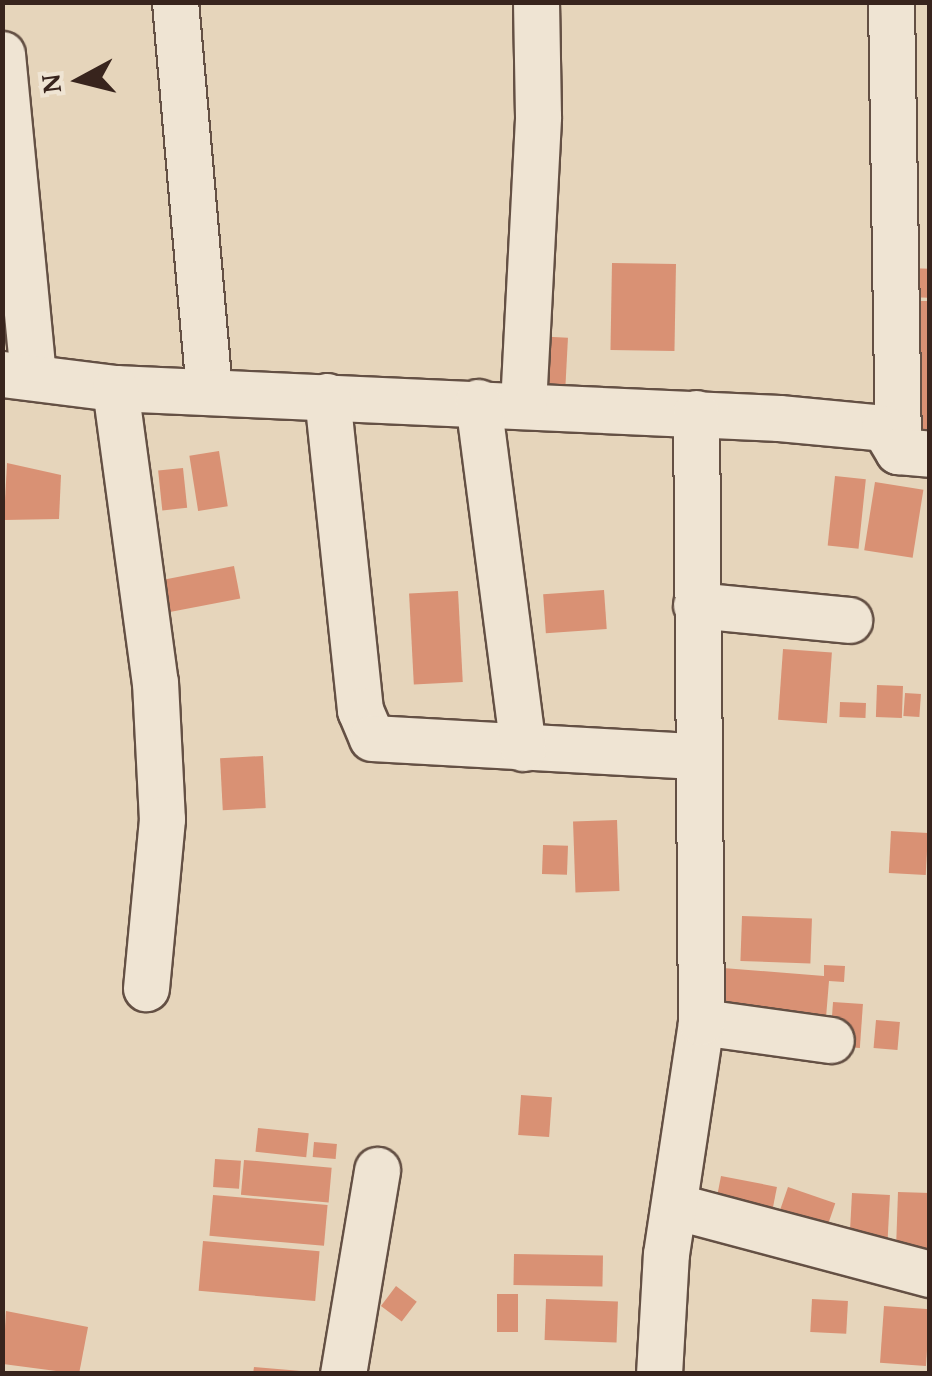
<!DOCTYPE html>
<style>
body{margin:0}
#map{position:relative;width:932px;height:1376px;overflow:hidden;background:#e6d5bb;font-family:"Gentium Book Plus",serif}
div>[style]{position:absolute}
.building>*{inset:0;background:#d99174;transform-origin:0 0}
.roads{filter:drop-shadow(2px 0 #645044) drop-shadow(-2px 0 #645044) drop-shadow(0 2px #645044) drop-shadow(0 -2px #645044)}
.minor>*{height:45px;margin:-22.5px;padding:0 22.5px;transform-origin:22.5px;border-radius:22.5px;background:#efe4d3}
span{translate:-50% -50%;white-space:nowrap;text-align:center;line-height:1.15;-webkit-text-stroke:9px #efe4d3;paint-order:stroke}
.frame{position:absolute;inset:0;border:5px solid #38241d;pointer-events:none}
.north{position:absolute;left:30px;top:30px;width:100px;height:100px;-webkit-text-stroke:8px #efe4d3;paint-order:stroke;rotate:263deg;font-size:28px;font-weight:700;line-height:40px;text-align:center;color:#38241d}
.north::after{content:'';display:block;margin:auto;width:35px;height:45px;background:#38241d;clip-path:polygon(50% 0,100% 100%,50% 72%,0 100%)}
</style>
<div id="map">
<div class="building">
<div style="left:612px;top:263px;width:64px;height:87px;rotate:1deg"></div>
<div style="left:906px;top:268px;width:24px;height:29px;rotate:2deg"></div>
<div style="clip-path:polygon(904px 301px,930px 301px,930px 441px,916px 440px)"></div>
<div style="left:534px;top:336px;width:34px;height:57px;rotate:3deg"></div>
<div style="left:219px;top:451px;width:56px;height:30px;rotate:81deg"></div>
<div style="clip-path:polygon(7px 463px,61px 475px,59px 519px,4px 520px)"></div>
<div style="left:183px;top:468px;width:40px;height:25px;rotate:84deg"></div>
<div style="left:835px;top:476px;width:31px;height:70px;rotate:6deg"></div>
<div style="left:875px;top:482px;width:49px;height:69px;rotate:9deg"></div>
<div style="left:234px;top:566px;width:33px;height:81px;rotate:79deg"></div>
<div style="left:604px;top:590px;width:39px;height:61px;rotate:86deg"></div>
<div style="left:458px;top:591px;width:91px;height:49px;rotate:87deg"></div>
<div style="left:783px;top:649px;width:49px;height:71px;rotate:4deg"></div>
<div style="left:877px;top:685px;width:26px;height:32px;rotate:2deg"></div>
<div style="left:905px;top:693px;width:16px;height:23px;rotate:4deg"></div>
<div style="left:840px;top:702px;width:26px;height:15px;rotate:2deg"></div>
<div style="left:263px;top:756px;width:52px;height:43px;rotate:87deg"></div>
<div style="left:617px;top:820px;width:71px;height:44px;rotate:88deg"></div>
<div style="left:891px;top:831px;width:37px;height:42px;rotate:3deg"></div>
<div style="left:543px;top:845px;width:25px;height:29px;rotate:2deg"></div>
<div style="left:742px;top:916px;width:70px;height:45px;rotate:2deg"></div>
<div style="clip-path:polygon(824px 965px,845px 966px,844px 982px,829px 981px,825px 1030px,719px 1021px,723px 968px,824px 976px)"></div>
<div style="left:833px;top:1002px;width:30px;height:44px;rotate:4deg"></div>
<div style="left:876px;top:1020px;width:24px;height:28px;rotate:5deg"></div>
<div style="left:521px;top:1095px;width:31px;height:40px;rotate:4deg"></div>
<div style="left:258px;top:1128px;width:51px;height:24px;rotate:6deg"></div>
<div style="left:314px;top:1142px;width:23px;height:15px;rotate:5deg"></div>
<div style="left:215px;top:1159px;width:26px;height:28px;rotate:4deg"></div>
<div style="left:244px;top:1160px;width:88px;height:35px;rotate:5deg"></div>
<div style="left:721px;top:1176px;width:57px;height:31px;rotate:11deg"></div>
<div style="left:788px;top:1187px;width:50px;height:37px;rotate:19deg"></div>
<div style="left:898px;top:1192px;width:32px;height:59px;rotate:2deg"></div>
<div style="left:852px;top:1193px;width:38px;height:51px;rotate:3deg"></div>
<div style="left:213px;top:1195px;width:115px;height:41px;rotate:5deg"></div>
<div style="left:203px;top:1241px;width:117px;height:50px;rotate:5deg"></div>
<div style="left:514px;top:1254px;width:89px;height:31px;rotate:1deg"></div>
<div style="left:396px;top:1286px;width:26px;height:25px;rotate:37deg"></div>
<div style="left:497px;top:1294px;width:21px;height:38px"></div>
<div style="left:546px;top:1299px;width:72px;height:41px;rotate:2deg"></div>
<div style="left:812px;top:1299px;width:36px;height:33px;rotate:3deg"></div>
<div style="left:884px;top:1306px;width:46px;height:57px;rotate:4deg"></div>
<div style="clip-path:polygon(6px 1311px,88px 1327px,79px 1374px,3px 1364px)"></div>
<div style="clip-path:polygon(254px 1367px,301px 1371px,300px 1374px,253px 1374px)"></div>
</div>
<div class="roads">
<div class="minor">
<div style="left:175px;top:2px;width:389px;rotate:85deg"></div>
<div style="left:891px;top:2px;width:449px;rotate:89.1deg"></div>
<div style="left:2px;top:54px;width:324px;rotate:84.5deg"></div>
<div style="left:2px;top:374px;width:114px;rotate:7.1deg"></div>
<div style="left:115px;top:388px;width:665px;rotate:2.59deg"></div>
<div style="left:779px;top:418px;width:105px;rotate:5.4deg"></div>
<div style="left:884px;top:428px;width:27px;rotate:59deg"></div>
<div style="left:898px;top:451px;width:32px;rotate:5deg"></div>
<div style="left:115px;top:388px;width:297px;rotate:82.3deg"></div>
<div style="left:155px;top:682px;width:137px;rotate:87.1deg"></div>
<div style="left:162px;top:819px;width:170px;rotate:95.4deg"></div>
<div style="left:327px;top:396px;width:316px;rotate:84deg"></div>
<div style="left:360px;top:710px;width:30px;rotate:67deg"></div>
<div style="left:372px;top:738px;width:324px;rotate:3.2deg"></div>
<div style="left:478px;top:402px;width:349px;rotate:82.6deg"></div>
<div style="left:523px;top:405px;width:289px;rotate:-87deg"></div>
<div style="left:538px;top:116px;width:114px;rotate:-91deg"></div>
<div style="left:696px;top:605px;width:154px;rotate:5.6deg"></div>
<div style="left:701px;top:1022px;width:131px;rotate:7.9deg"></div>
<div style="left:678px;top:1207px;width:261px;rotate:14.9deg"></div>
<div style="left:343px;top:1374px;width:207px;rotate:-80.5deg"></div>
<div style="left:659px;top:1374px;width:120px;rotate:-86.7deg"></div>
<div style="left:666px;top:1254px;width:235px;rotate:-81.4deg"></div>
<div style="left:701px;top:1022px;width:609px;rotate:-90.47deg"></div>
</div>
</div>
<div class="frame"></div>
<div class="north">N</div>
</div>
